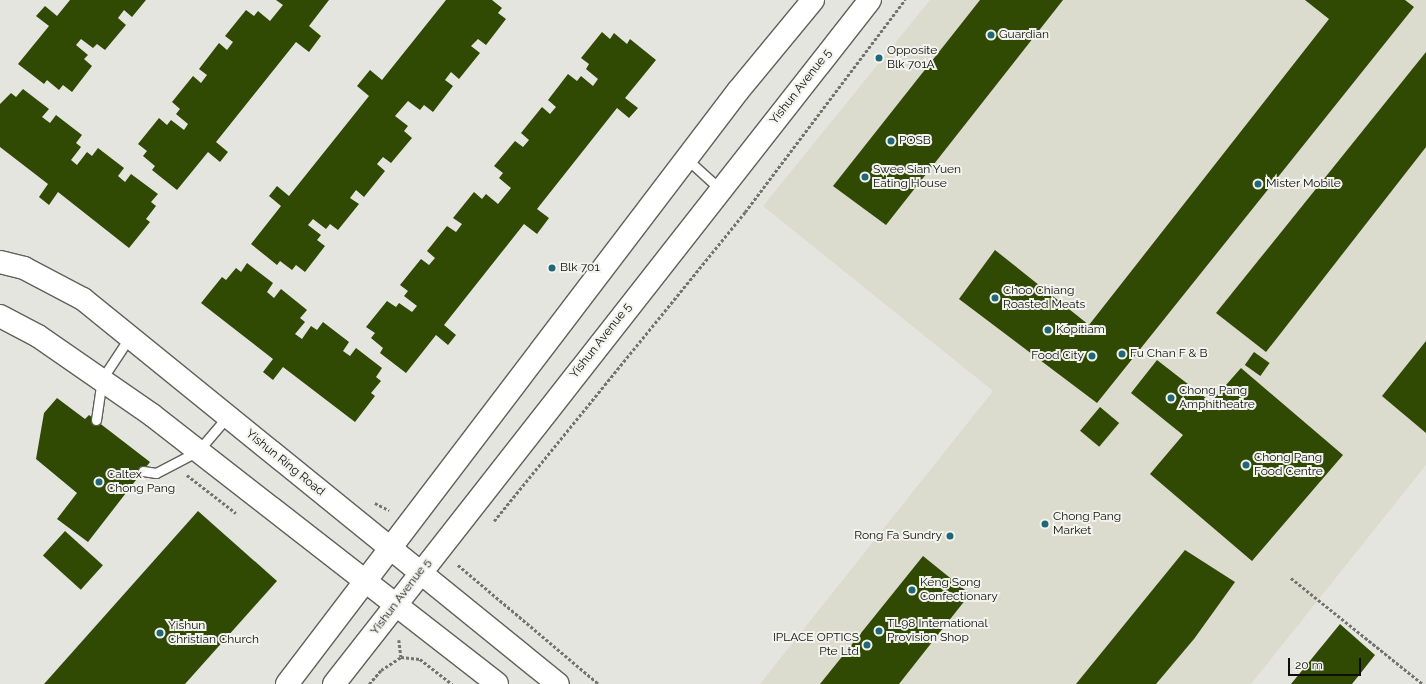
<!DOCTYPE html>
<style>
body{margin:0}
#map{position:relative;width:1426px;height:684px;overflow:hidden;background:#e5e5e0;font-family:Raleway,sans-serif}
div>[style]{position:absolute}
.built>*{inset:0;background:#dbdbce}
.building>*{inset:0;background:#304903;transform-origin:0 0}
.path>*{height:2.5px;margin-top:-1.25px;transform-origin:0;background:repeating-linear-gradient(90deg,#737370 0 3px,transparent 0 5px)}
.roads{filter:drop-shadow(1px 0 #61615c) drop-shadow(-1px 0 #61615c) drop-shadow(0 1px #61615c) drop-shadow(0 -1px #61615c)}
.lane>*{height:9px;margin:-4.5px;padding:0 4.5px;transform-origin:4.5px;border-radius:4.5px;background:#fff}
.secondary>*{height:22px;margin:-11px;padding:0 11px;transform-origin:11px;border-radius:11px;background:#fff}
.dots>*{width:11px;height:11px;translate:-50% -50%;box-sizing:border-box;border:2px solid #f2f3ed;border-radius:50%}
span{translate:-50% -50%;white-space:nowrap;text-align:center;line-height:1.15;-webkit-text-stroke:4px #f2f3ed;paint-order:stroke}
.poi-label{font-size:12px;color:#0e0e0c}
.left{translate:0 -50%;text-align:left}
.right{translate:-100% -50%;text-align:right}
.street-label{font-size:12px;color:#0e0e0c}
.scale{position:absolute;left:1288px;top:658px;width:73px;height:18px;box-sizing:border-box;border:2px solid #0e0e0c;border-top:0;padding-left:5px;font-size:12px;line-height:14px;white-space:nowrap;color:#0e0e0c;-webkit-text-stroke:3px #f2f3ed;paint-order:stroke}
</style>
<div id="map">
<div class="built">
<div style="clip-path:polygon(930px 0,1426px 0,1426px 465px,1251px 684px,760px 684px,993px 391px,763px 206px)"></div>
</div>
<div class="building">
<div style="clip-path:polygon(70px 0,146px 0,132px 17px,124px 10px,118px 18px,126px 25px,105px 50px,97px 44px,93px 48px,81px 39px,76px 45px,88px 55px,84px 59px,92px 66px,72px 92px,63px 85px,59px 90px,47px 80px,44px 84px,18px 64px,49px 26px,36px 16px,45px 6px,57px 16px)"></div>
<div style="clip-path:polygon(276px 0,329px 0,309px 26px,321px 36px,309px 52px,296px 42px,216px 142px,228px 152px,220px 162px,208px 152px,177px 190px,152px 170px,155px 166px,143px 156px,147px 151px,138px 144px,159px 118px,167px 125px,171px 120px,184px 130px,188px 124px,176px 114px,180px 109px,172px 102px,193px 76px,201px 83px,207px 75px,199px 69px,219px 43px,227px 50px,233px 42px,225px 36px,246px 10px,254px 16px,258px 11px,270px 21px,283px 5px)"></div>
<div style="clip-path:polygon(446px 0,492px 0,502px 8px,498px 13px,506px 19px,486px 45px,478px 39px,471px 46px,480px 53px,459px 79px,451px 72px,445px 80px,453px 86px,433px 112px,424px 105px,420px 110px,408px 101px,395px 116px,408px 126px,404px 131px,412px 138px,391px 163px,383px 157px,377px 164px,385px 171px,364px 197px,356px 190px,350px 198px,359px 204px,338px 230px,330px 224px,326px 229px,313px 219px,308px 225px,321px 235px,317px 240px,325px 246px,305px 272px,296px 265px,292px 270px,280px 261px,277px 265px,251px 244px,281px 206px,269px 196px,277px 186px,289px 196px,369px 96px,357px 86px,370px 70px,382px 80px)"></div>
<div style="clip-path:polygon(980px 0,1063px 0,886px 225px,833px 186px)"></div>
<div style="clip-path:polygon(1305px 0,1405px 0,1414px 7px,1097px 403px,959px 299px,995px 250px,1089px 325px,1329px 19px)"></div>
<div style="clip-path:polygon(602px 32px,610px 39px,614px 33px,627px 44px,630px 39px,656px 60px,625px 98px,638px 108px,629px 118px,617px 108px,537px 209px,549px 218px,537px 234px,524px 224px,444px 325px,456px 335px,448px 345px,436px 335px,406px 373px,380px 353px,383px 348px,371px 338px,375px 333px,366px 327px,387px 301px,396px 307px,399px 303px,412px 312px,417px 306px,404px 296px,408px 291px,400px 285px,421px 259px,429px 265px,435px 258px,427px 251px,447px 226px,456px 232px,462px 224px,453px 218px,474px 192px,482px 199px,486px 194px,498px 204px,511px 188px,499px 178px,503px 173px,494px 166px,515px 141px,523px 147px,529px 140px,521px 133px,542px 107px,550px 114px,556px 107px,548px 100px,568px 74px,577px 81px,581px 76px,593px 86px,598px 79px,586px 69px,589px 64px,581px 58px)"></div>
<div style="clip-path:polygon(1426px 52px,1426px 147px,1266px 352px,1216px 313px)"></div>
<div style="clip-path:polygon(23px 89px,49px 109px,42px 117px,50px 123px,56px 115px,82px 135px,76px 143px,81px 147px,71px 160px,77px 165px,87px 152px,92px 156px,98px 148px,124px 168px,118px 176px,125px 182px,131px 174px,158px 194px,151px 202px,156px 206px,146px 219px,150px 222px,129px 248px,58px 192px,49px 205px,39px 197px,48px 184px,0 147px,0 104px,11px 93px,16px 97px)"></div>
<div style="clip-path:polygon(247px 263px,273px 283px,267px 292px,274px 298px,281px 289px,307px 310px,300px 318px,305px 322px,295px 334px,302px 339px,311px 326px,317px 330px,323px 322px,349px 342px,343px 351px,350px 356px,356px 348px,382px 368px,376px 377px,381px 381px,371px 393px,375px 396px,355px 422px,283px 367px,273px 380px,263px 372px,273px 359px,201px 303px,222px 277px,226px 280px,236px 268px,241px 272px)"></div>
<div style="clip-path:polygon(1426px 341px,1426px 433px,1382px 396px)"></div>
<div style="left:1254px;top:352px;width:19px;height:16px;rotate:35deg"></div>
<div style="clip-path:polygon(1157px 360px,1211px 402px,1241px 368px,1343px 455px,1252px 561px,1150px 474px,1183px 435px,1131px 393px)"></div>
<div style="clip-path:polygon(57px 398px,85px 419px,89px 415px,150px 462px,88px 542px,57px 519px,77px 493px,36px 459px,44px 413px)"></div>
<div style="left:1100px;top:407px;width:25px;height:31px;rotate:40deg"></div>
<div style="clip-path:polygon(198px 511px,277px 581px,185px 684px,44px 684px)"></div>
<div style="left:65px;top:531px;width:51px;height:33px;rotate:42deg"></div>
<div style="clip-path:polygon(1185px 550px,1235px 582px,1194px 639px,1156px 684px,1076px 684px)"></div>
<div style="clip-path:polygon(923px 556px,970px 594px,899px 684px,820px 684px)"></div>
<div style="clip-path:polygon(1340px 624px,1375px 655px,1352px 684px,1291px 684px)"></div>
</div>
<div class="path">
<div style="left:187px;top:475px;width:62px;rotate:37.8deg"></div>
<div style="left:375px;top:503px;width:16px;rotate:27deg"></div>
<div style="left:494px;top:521px;width:398px;rotate:-50.9deg"></div>
<div style="left:745px;top:212px;width:266px;rotate:-53deg"></div>
<div style="left:458px;top:565px;width:185px;rotate:40.2deg"></div>
<div style="left:1291px;top:578px;width:169px;rotate:38.8deg"></div>
<div style="left:399px;top:640px;width:17px;rotate:83deg"></div>
<div style="left:369px;top:684px;width:18px;rotate:-49deg"></div>
<div style="left:381px;top:670px;width:24px;rotate:-33deg"></div>
<div style="left:401px;top:657px;width:19px;rotate:6deg"></div>
<div style="left:420px;top:659px;width:41px;rotate:38deg"></div>
</div>
<div class="roads">
<div class="lane">
<div style="left:688px;top:160px;width:45px;rotate:42.3deg"></div>
<div style="left:96px;top:420px;width:41px;rotate:-81.7deg"></div>
<div style="left:102px;top:379px;width:49px;rotate:-56.6deg"></div>
<div style="left:143px;top:471px;width:13px;rotate:9deg"></div>
<div style="left:156px;top:473px;width:47px;rotate:-27.6deg"></div>
<div style="left:198px;top:451px;width:45px;rotate:-49.5deg"></div>
</div>
<div class="secondary">
<div style="left:0;top:262px;width:25px;rotate:14deg"></div>
<div style="left:24px;top:268px;width:67px;rotate:27.7deg"></div>
<div style="left:83px;top:299px;width:611px;rotate:39.03deg"></div>
<div style="left:0;top:316px;width:43px;rotate:27.8deg"></div>
<div style="left:38px;top:336px;width:139px;rotate:34.7deg"></div>
<div style="left:152px;top:415px;width:437px;rotate:37.9deg"></div>
<div style="left:287px;top:684px;width:745px;rotate:-52.75deg"></div>
<div style="left:738px;top:91px;width:118px;rotate:-50.5deg"></div>
<div style="left:334px;top:684px;width:869px;rotate:-51.92deg"></div>
</div>
</div>
<div class="dots">
<div style="left:991px;top:35px;background:#206876"></div>
<div style="left:879px;top:58px;background:#206876"></div>
<div style="left:891px;top:141px;background:#206876"></div>
<div style="left:865px;top:177px;background:#206876"></div>
<div style="left:1258px;top:184px;background:#206876"></div>
<div style="left:552px;top:268px;background:#206876"></div>
<div style="left:995px;top:298px;background:#206876"></div>
<div style="left:1048px;top:330px;background:#206876"></div>
<div style="left:1122px;top:354px;background:#206876"></div>
<div style="left:1092px;top:356px;background:#206876"></div>
<div style="left:1171px;top:398px;background:#206876"></div>
<div style="left:1246px;top:465px;background:#206876"></div>
<div style="left:99px;top:482px;background:#206876"></div>
<div style="left:1045px;top:524px;background:#206876"></div>
<div style="left:950px;top:536px;background:#206876"></div>
<div style="left:912px;top:590px;background:#206876"></div>
<div style="left:879px;top:631px;background:#206876"></div>
<div style="left:160px;top:633px;background:#206876"></div>
<div style="left:867px;top:645px;background:#206876"></div>
</div>
<div class="poi-label">
<span class="left" style="left:999px;top:35px">Guardian</span>
<span class="left" style="left:887px;top:58px">Opposite<br>Blk 701A</span>
<span class="left" style="left:899px;top:141px">POSB</span>
<span class="left" style="left:873px;top:177px">Swee Sian Yuen<br>Eating House</span>
<span class="left" style="left:1266px;top:184px">Mister Mobile</span>
<span class="left" style="left:560px;top:268px">Blk 701</span>
<span class="left" style="left:1003px;top:298px">Choo Chiang<br>Roasted Meats</span>
<span class="left" style="left:1056px;top:330px">Kopitiam</span>
<span class="left" style="left:1130px;top:354px">Fu Chan F &amp; B</span>
<span class="right" style="left:1084px;top:356px">Food City</span>
<span class="left" style="left:1179px;top:398px">Chong Pang<br>Amphitheatre</span>
<span class="left" style="left:1254px;top:465px">Chong Pang<br>Food Centre</span>
<span class="left" style="left:107px;top:482px">Caltex<br>Chong Pang</span>
<span class="left" style="left:1053px;top:524px">Chong Pang<br>Market</span>
<span class="right" style="left:942px;top:536px">Rong Fa Sundry</span>
<span class="left" style="left:920px;top:590px">Keng Song<br>Confectionary</span>
<span class="left" style="left:887px;top:631px">TL98 International<br>Provision Shop</span>
<span class="left" style="left:168px;top:633px">Yishun<br>Christian Church</span>
<span class="right" style="left:859px;top:645px">IPLACE OPTICS<br>Pte Ltd</span>
</div>
<div class="street-label">
<span style="left:801px;top:87px;rotate:-52deg">Yishun Avenue 5</span>
<span style="left:601px;top:341px;rotate:-52deg">Yishun Avenue 5</span>
<span style="left:285px;top:463px;rotate:39deg">Yishun Ring Road</span>
<span style="left:401px;top:597px;rotate:-53deg">Yishun Avenue 5</span>
</div>
<div class="scale">20 m</div>
</div>
